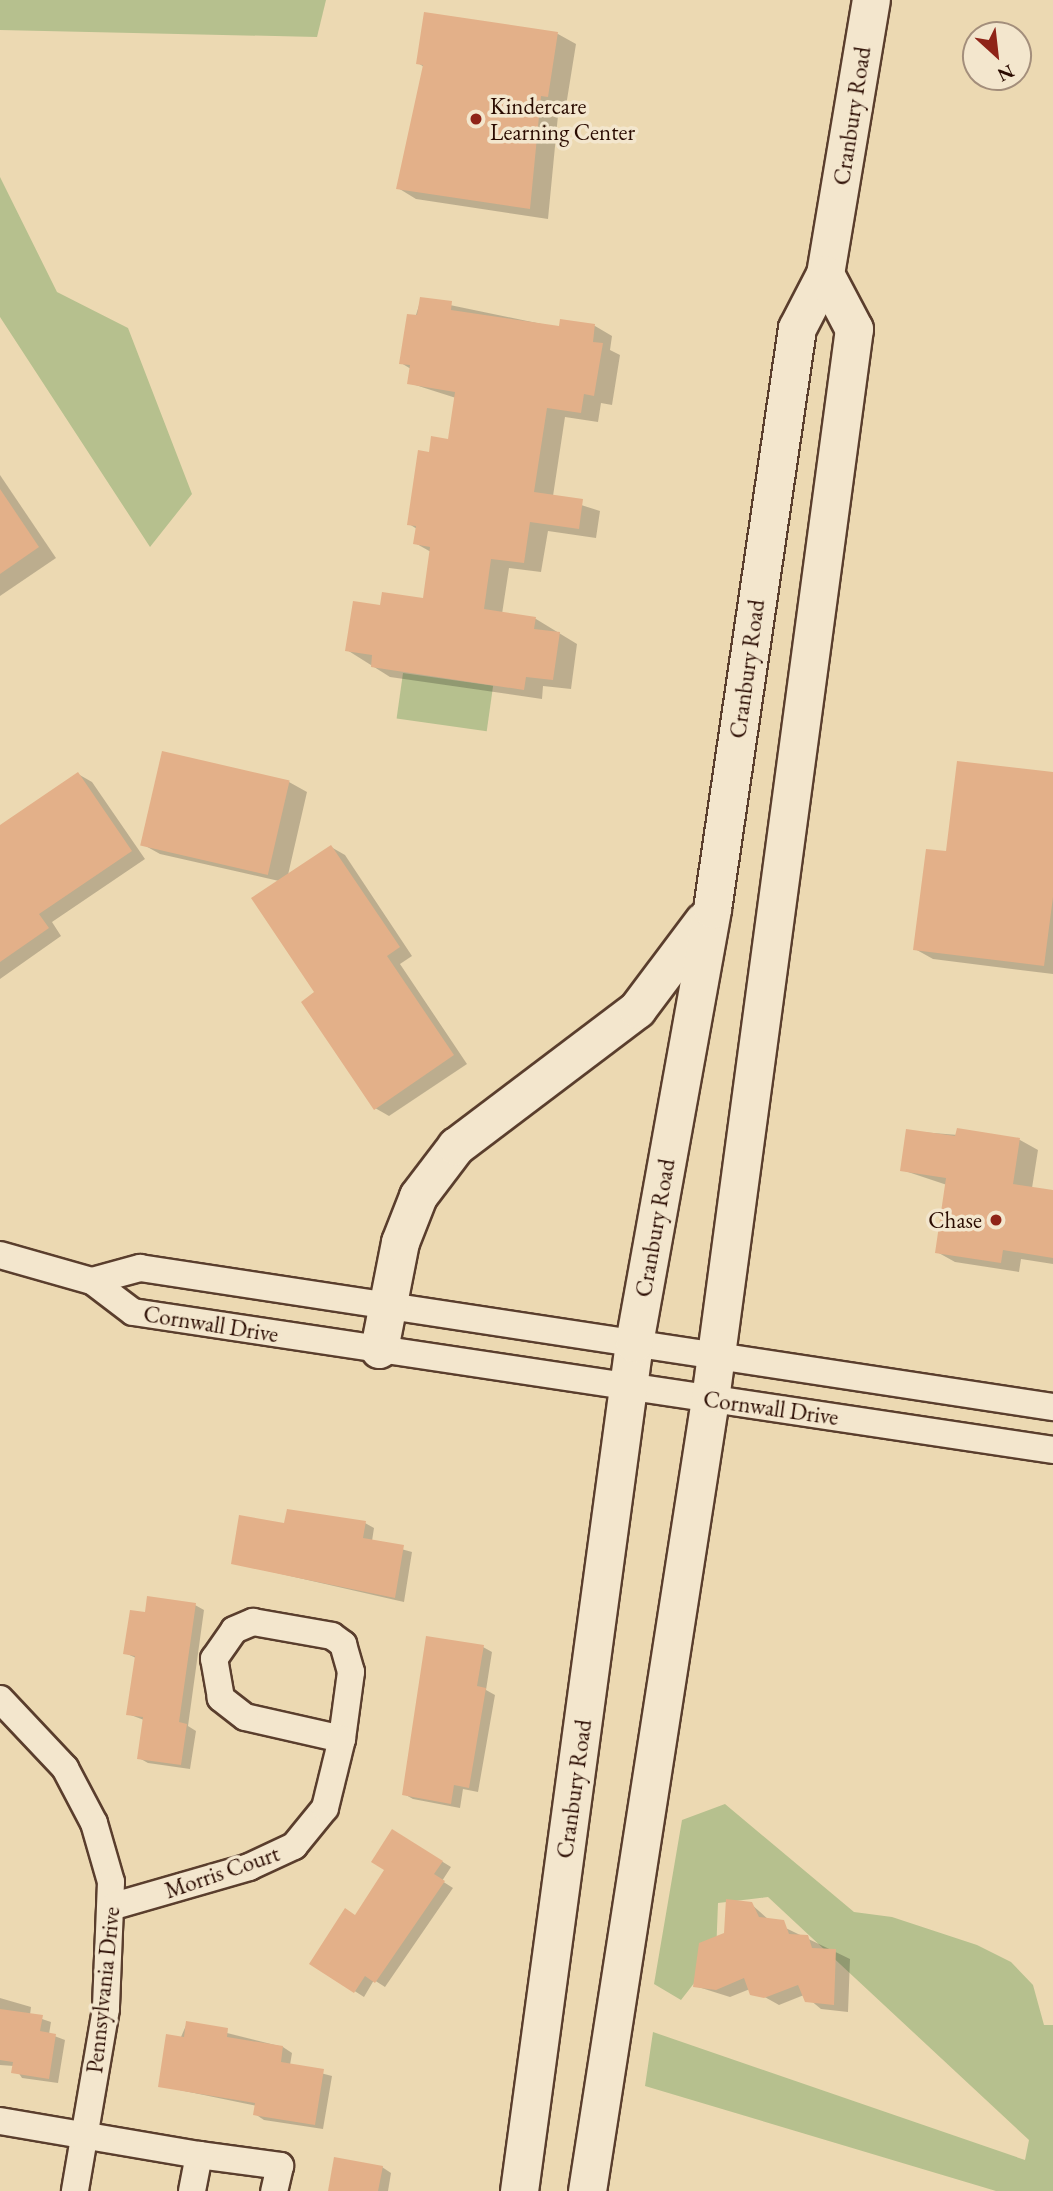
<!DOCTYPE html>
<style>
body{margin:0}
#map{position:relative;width:1053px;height:2191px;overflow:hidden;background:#ecd9b2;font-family:"EB Garamond",serif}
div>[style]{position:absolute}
.green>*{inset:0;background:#b6c08e;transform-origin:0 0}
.shadow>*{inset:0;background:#0003}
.building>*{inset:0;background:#e3b089;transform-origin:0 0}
.roads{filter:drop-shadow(2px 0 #5a3e2d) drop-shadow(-2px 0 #5a3e2d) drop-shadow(0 2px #5a3e2d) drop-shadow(0 -2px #5a3e2d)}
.minor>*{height:26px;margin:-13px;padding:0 13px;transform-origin:13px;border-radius:13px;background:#f3e6cd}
.secondary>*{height:37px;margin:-18.5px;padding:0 18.5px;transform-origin:18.5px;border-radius:18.5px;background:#f3e6cd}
.dots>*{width:19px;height:19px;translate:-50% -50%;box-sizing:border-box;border:4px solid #f3e6cd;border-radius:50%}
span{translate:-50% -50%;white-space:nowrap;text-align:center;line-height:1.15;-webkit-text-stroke:7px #f3e6cd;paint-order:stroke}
.poi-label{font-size:23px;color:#2a0b01}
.left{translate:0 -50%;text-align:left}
.right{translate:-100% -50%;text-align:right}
.street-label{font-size:23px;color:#2a0b01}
.north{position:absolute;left:962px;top:21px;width:70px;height:70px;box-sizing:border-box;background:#f3e6cd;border:2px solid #a38e7b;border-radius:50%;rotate:153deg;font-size:19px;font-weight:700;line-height:28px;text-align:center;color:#2a0b01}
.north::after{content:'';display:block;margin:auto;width:24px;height:32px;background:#8f2418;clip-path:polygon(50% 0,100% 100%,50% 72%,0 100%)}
</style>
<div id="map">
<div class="green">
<div style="clip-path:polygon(0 0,326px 0,317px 37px,0 30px)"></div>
<div style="clip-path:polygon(0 177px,57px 292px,128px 328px,192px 494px,150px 547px,0 317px)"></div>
<div style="left:403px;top:673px;width:91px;height:46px;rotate:8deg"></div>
<div style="clip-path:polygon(725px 1804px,854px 1912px,892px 1917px,977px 1945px,1011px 1962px,1033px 1985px,1044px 2025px,1053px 2025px,1053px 2191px,996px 2191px,645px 2086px,653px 2032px,1025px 2160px,1029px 2140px,768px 1897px,718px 1903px,716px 1955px,681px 2000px,654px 1984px,682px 1820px)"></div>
</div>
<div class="shadow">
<div style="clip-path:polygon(558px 34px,576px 44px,566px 106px,559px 105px,548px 219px,416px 199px,398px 188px,424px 67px,418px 63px)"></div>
<div style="clip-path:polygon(421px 299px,561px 328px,595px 326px,612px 336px,610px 350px,620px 355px,612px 405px,601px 403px,598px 422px,565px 417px,553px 496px,600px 511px,596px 538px,548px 531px,541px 572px,509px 568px,502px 614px,536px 619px,577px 644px,571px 689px,543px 686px,542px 699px,390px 677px,347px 650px,382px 607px,424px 600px,431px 552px,415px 543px,417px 529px,409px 524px,430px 454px,450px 441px,456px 398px,409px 383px,411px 369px,401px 363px)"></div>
<div style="clip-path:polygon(0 475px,56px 558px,0 596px)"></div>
<div style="clip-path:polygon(78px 774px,92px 782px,145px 859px,52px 922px,61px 936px,0 979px,0 827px)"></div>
<div style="clip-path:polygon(1053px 774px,1053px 974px,933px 959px,915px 949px,947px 853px)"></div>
<div style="clip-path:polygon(289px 782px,307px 792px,288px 875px,331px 847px,345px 855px,412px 956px,400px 964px,467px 1064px,389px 1116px,375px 1108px,316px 993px,279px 881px,160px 854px,142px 844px)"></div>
<div style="clip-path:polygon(908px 1131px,1020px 1140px,1038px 1150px,1032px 1188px,1053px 1192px,1053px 1264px,1021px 1259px,1019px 1272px,955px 1262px,937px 1252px,947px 1185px,902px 1170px)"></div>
<div style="clip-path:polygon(365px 1523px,374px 1528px,372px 1541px,412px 1552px,404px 1602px,233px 1563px,286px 1525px)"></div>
<div style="clip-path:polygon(195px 1605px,204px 1610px,188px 1726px,196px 1731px,190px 1769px,148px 1763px,139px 1758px,144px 1720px,128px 1714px,136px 1658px,125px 1653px,147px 1614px)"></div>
<div style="clip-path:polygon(483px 1647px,492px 1652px,486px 1690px,495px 1695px,478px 1792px,463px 1789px,460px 1808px,413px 1799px,404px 1794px)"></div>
<div style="clip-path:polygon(393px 1831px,451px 1867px,442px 1881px,453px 1888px,385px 1987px,374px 1980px,364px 1997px,312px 1964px,356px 1917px,386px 1870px)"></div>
<div style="clip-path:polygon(751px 1904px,769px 1920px,850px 1959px,848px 2012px,821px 2009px,804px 1995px,779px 2005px,750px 1989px,730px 1997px,695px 1986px)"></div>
<div style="clip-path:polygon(0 1998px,31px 2007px,30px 2015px,51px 2022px,49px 2034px,65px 2040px,58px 2083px,22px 2078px,14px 2066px,0 2065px)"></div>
<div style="clip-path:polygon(187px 2023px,283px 2047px,292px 2053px,290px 2065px,332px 2076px,323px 2129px,264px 2120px,255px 2114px,257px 2106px,160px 2086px)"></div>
<div style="clip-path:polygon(382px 2167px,391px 2173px,388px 2191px,330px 2191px)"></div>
</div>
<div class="building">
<div style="clip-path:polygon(424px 12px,558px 32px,548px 97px,541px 96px,530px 209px,396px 189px,423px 65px,416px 64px)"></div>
<div style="clip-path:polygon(420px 297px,452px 301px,451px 310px,559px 326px,560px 319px,595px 324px,593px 342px,603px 343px,594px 396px,584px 394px,581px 413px,547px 408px,534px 492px,583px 499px,579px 529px,530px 522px,524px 563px,491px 559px,484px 609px,536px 617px,534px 629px,560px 632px,553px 680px,526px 677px,524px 690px,371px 667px,372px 655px,345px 651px,353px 601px,380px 605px,382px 592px,423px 598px,430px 547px,413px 544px,416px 526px,407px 525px,418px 450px,429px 452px,431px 436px,448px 439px,455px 392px,407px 384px,410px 365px,399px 364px,407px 314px,417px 315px)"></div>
<div style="clip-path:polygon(0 489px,39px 547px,0 574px)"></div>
<div style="left:162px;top:751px;width:131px;height:97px;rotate:13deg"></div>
<div style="clip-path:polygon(957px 761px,1053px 772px,1053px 897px,1044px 966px,913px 950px,926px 849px,946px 851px)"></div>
<div style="clip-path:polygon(78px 772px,132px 851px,39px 914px,49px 928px,0 962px,0 825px)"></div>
<div style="clip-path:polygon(331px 845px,400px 947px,387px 956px,454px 1055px,374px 1110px,301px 1002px,314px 992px,251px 898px)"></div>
<div style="clip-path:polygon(957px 1128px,1020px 1138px,1013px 1184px,1053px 1190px,1053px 1258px,1003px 1250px,1001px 1263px,935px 1253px,946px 1178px,900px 1171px,906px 1129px,955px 1136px)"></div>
<div style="clip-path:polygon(287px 1509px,366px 1521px,363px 1538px,404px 1545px,395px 1598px,231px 1564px,239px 1515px,284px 1523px)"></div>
<div style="clip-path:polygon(147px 1596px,196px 1603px,179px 1722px,187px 1724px,181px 1765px,137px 1759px,143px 1717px,126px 1715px,135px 1656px,123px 1654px,130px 1610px,145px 1612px)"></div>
<div style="clip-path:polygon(426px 1636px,484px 1645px,477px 1686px,486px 1688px,469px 1788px,454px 1785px,451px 1804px,402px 1795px)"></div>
<div style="clip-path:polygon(392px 1829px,443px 1861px,434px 1874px,445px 1881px,375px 1983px,365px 1976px,354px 1993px,309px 1964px,345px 1908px,355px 1915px,384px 1870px,371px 1862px)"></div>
<div style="clip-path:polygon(726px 1899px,752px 1902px,759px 1917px,784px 1920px,789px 1934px,808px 1935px,812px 1948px,836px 1949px,834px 2005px,805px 2002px,798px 1985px,764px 1998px,750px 1995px,744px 1978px,716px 1990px,693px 1987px,699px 1943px,724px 1933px)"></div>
<div style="clip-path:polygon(0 2009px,43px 2015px,40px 2031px,56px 2034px,49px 2079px,11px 2073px,13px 2062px,0 2060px)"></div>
<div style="clip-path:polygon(186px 2021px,228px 2028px,227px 2037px,283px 2046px,281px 2062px,324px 2069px,315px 2125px,253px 2115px,255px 2103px,158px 2087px,166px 2034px,184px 2037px)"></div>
<div style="clip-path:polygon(334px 2157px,383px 2166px,378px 2191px,328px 2191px)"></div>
</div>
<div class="roads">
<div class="minor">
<div style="left:0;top:1255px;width:96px;rotate:15.8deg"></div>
<div style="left:92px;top:1281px;width:51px;rotate:37.1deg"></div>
<div style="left:133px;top:1312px;width:930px;rotate:8.53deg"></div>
<div style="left:92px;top:1281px;width:50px;rotate:-15.2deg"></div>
<div style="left:140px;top:1268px;width:924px;rotate:8.66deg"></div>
<div style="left:253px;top:1622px;width:80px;rotate:10deg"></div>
<div style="left:332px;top:1636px;width:14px;rotate:36deg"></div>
<div style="left:343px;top:1644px;width:29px;rotate:74deg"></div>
<div style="left:351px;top:1672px;width:68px;rotate:97.7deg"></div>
<div style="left:342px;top:1739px;width:99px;rotate:-167.2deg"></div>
<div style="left:245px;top:1717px;width:31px;rotate:-142deg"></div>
<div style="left:221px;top:1698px;width:40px;rotate:-100deg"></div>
<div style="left:214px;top:1659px;width:35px;rotate:-55deg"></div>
<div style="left:234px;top:1630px;width:21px;rotate:-23deg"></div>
<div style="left:0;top:1699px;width:95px;rotate:46.7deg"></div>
<div style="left:65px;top:1768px;width:62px;rotate:62.2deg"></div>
<div style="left:94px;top:1823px;width:61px;rotate:73.9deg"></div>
<div style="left:111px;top:1882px;width:127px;rotate:92.3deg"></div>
<div style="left:106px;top:2009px;width:185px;rotate:99.7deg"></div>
<div style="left:114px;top:1906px;width:141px;rotate:-16.1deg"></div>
<div style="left:249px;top:1867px;width:50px;rotate:-25deg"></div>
<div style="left:294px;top:1846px;width:49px;rotate:-50.8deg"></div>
<div style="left:325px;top:1808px;width:71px;rotate:-76.2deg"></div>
<div style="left:0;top:2121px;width:202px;rotate:9.7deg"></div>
<div style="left:192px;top:2191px;width:37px;rotate:-79deg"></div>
<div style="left:199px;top:2155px;width:82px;rotate:7.7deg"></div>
<div style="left:280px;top:2166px;width:26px;rotate:103deg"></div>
</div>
<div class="secondary">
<div style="left:379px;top:1349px;width:109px;rotate:-78.9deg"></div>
<div style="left:400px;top:1242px;width:49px;rotate:-68.6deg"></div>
<div style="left:418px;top:1196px;width:63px;rotate:-52.8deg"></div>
<div style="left:456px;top:1146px;width:227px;rotate:-37.1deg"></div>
<div style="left:637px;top:1009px;width:110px;rotate:-53.1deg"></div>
<div style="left:519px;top:2191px;width:856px;rotate:-82.28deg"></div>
<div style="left:634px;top:1343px;width:441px;rotate:-79.8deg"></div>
<div style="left:712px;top:909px;width:587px;rotate:-81.68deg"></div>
<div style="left:797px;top:328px;width:61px;rotate:-62.6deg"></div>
<div style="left:825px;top:274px;width:278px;rotate:-80.5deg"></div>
<div style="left:587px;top:2191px;width:801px;rotate:-81.17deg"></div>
<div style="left:710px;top:1399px;width:1080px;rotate:-82.34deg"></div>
<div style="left:854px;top:329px;width:62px;rotate:-117.8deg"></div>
</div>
</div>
<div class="dots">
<div style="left:476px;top:119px;background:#8f2418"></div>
<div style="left:996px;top:1220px;background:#8f2418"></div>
</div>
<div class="poi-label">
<span class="left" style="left:490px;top:119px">Kindercare<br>Learning Center</span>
<span class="right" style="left:982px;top:1220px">Chase</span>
</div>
<div class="street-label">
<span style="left:852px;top:116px;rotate:-81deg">Cranbury Road</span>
<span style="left:747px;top:669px;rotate:-82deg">Cranbury Road</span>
<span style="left:655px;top:1228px;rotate:-80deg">Cranbury Road</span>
<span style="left:211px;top:1324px;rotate:9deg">Cornwall Drive</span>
<span style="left:771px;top:1408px;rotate:8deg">Cornwall Drive</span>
<span style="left:574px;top:1789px;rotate:-82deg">Cranbury Road</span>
<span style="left:222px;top:1872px;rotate:-19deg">Morris Court</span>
<span style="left:103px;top:1990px;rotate:-84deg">Pennsylvania Drive</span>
</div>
<div class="north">N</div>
</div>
